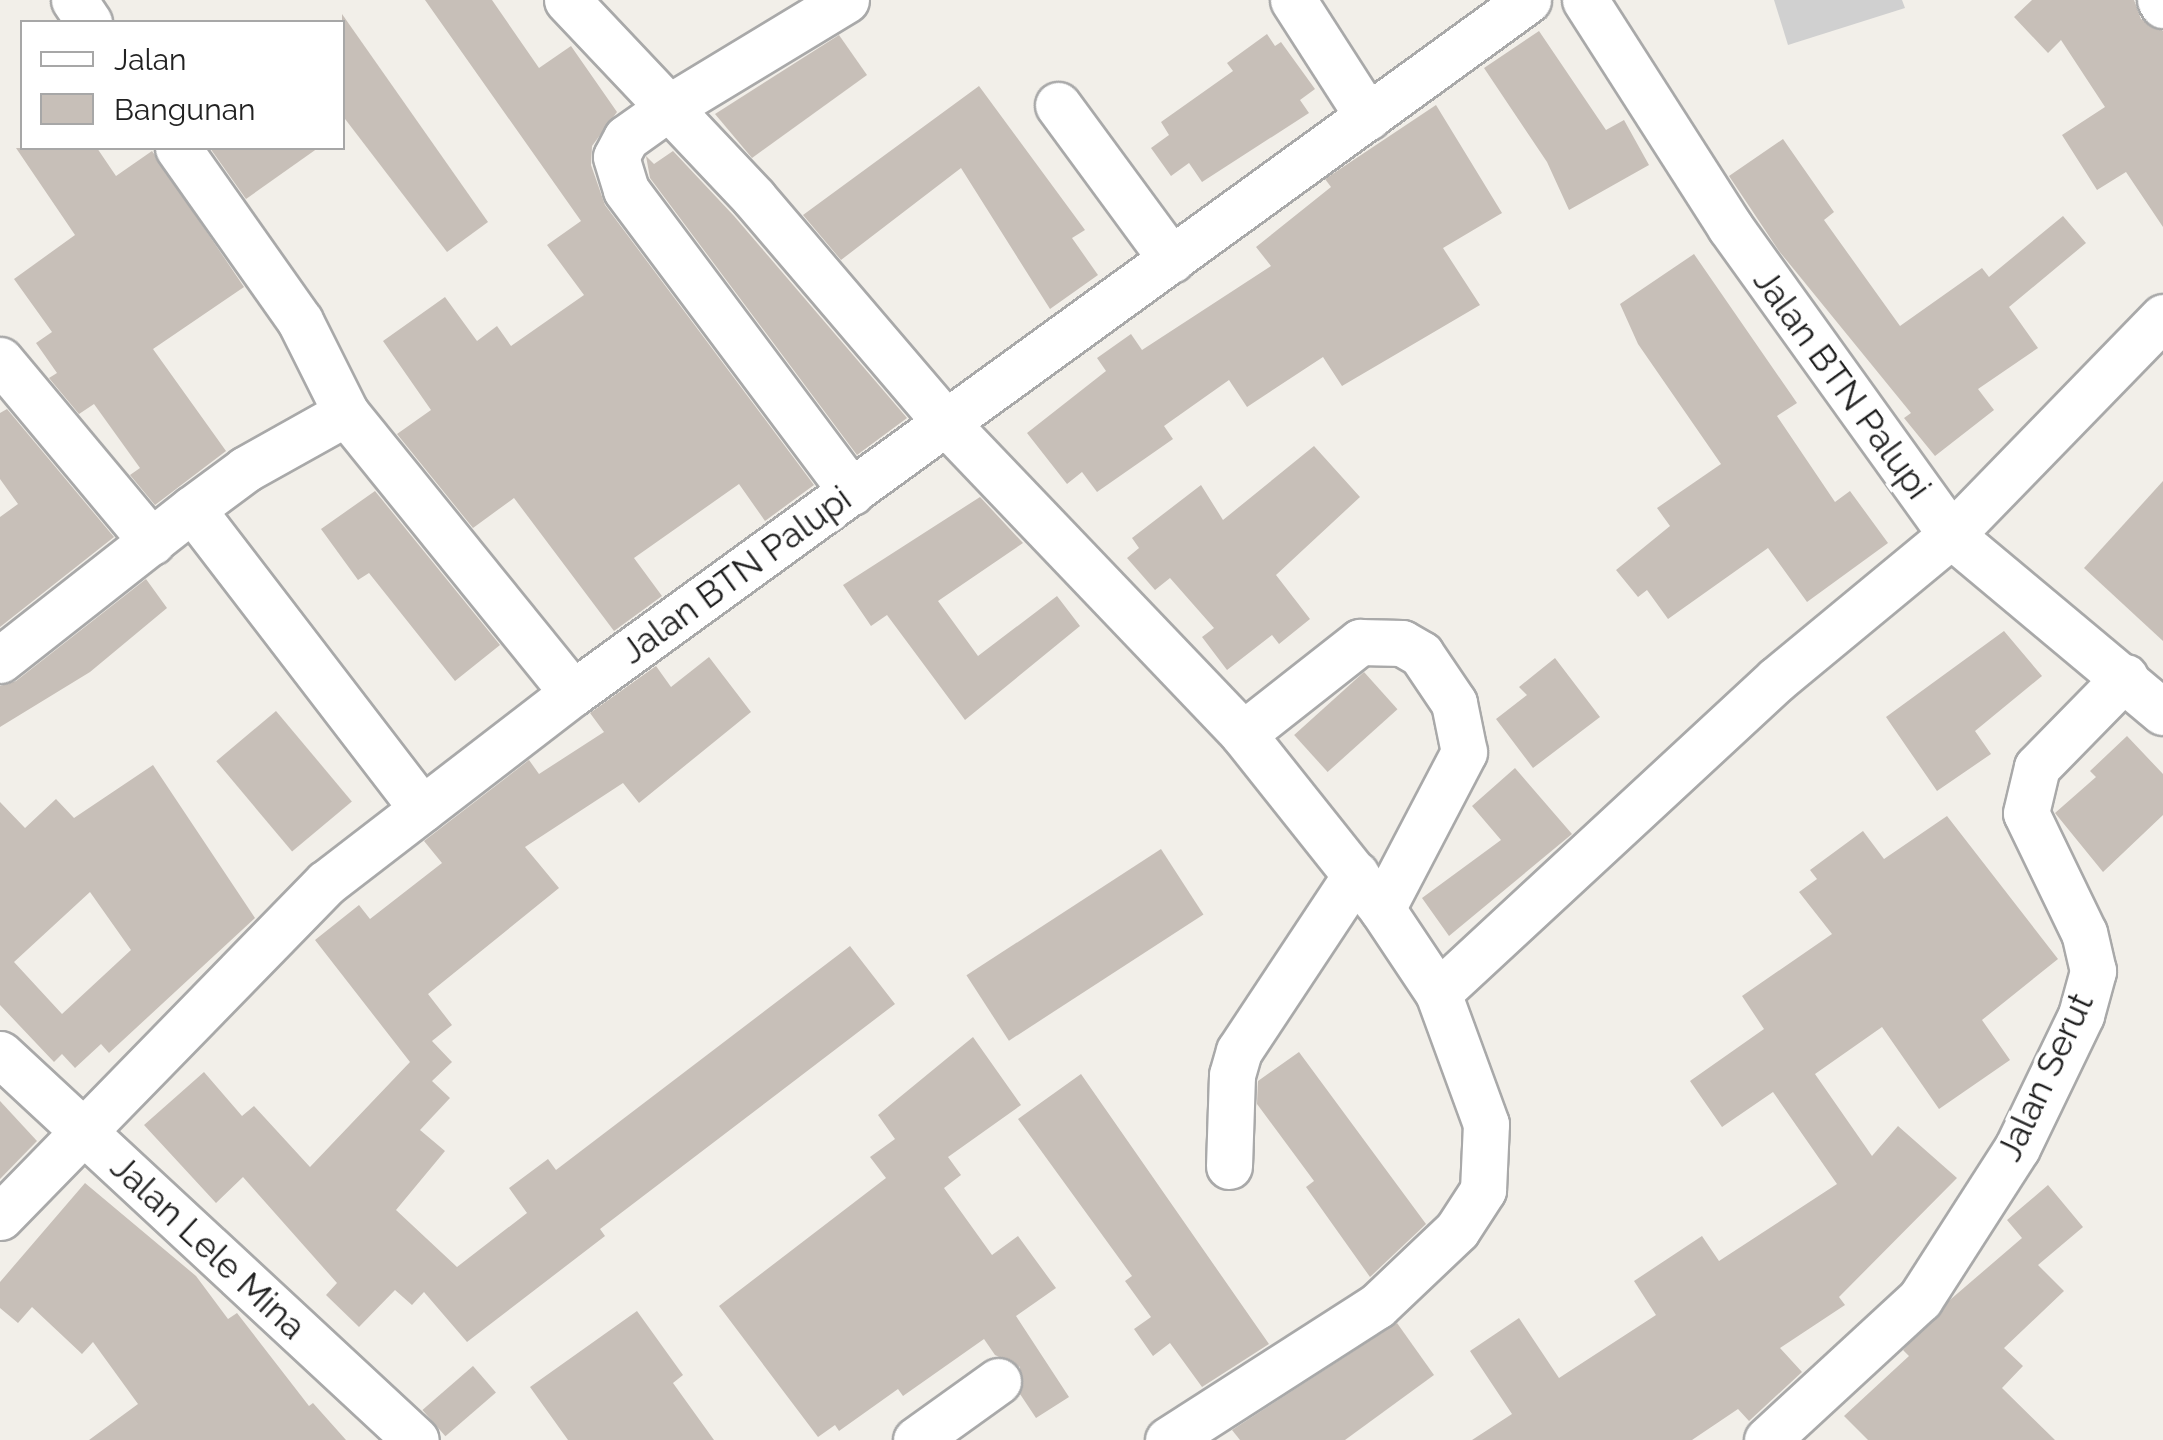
<!DOCTYPE html>
<style>
body{margin:0}
#map{position:relative;width:2163px;height:1440px;overflow:hidden;background:#f2efe9;font-family:Raleway,sans-serif}
div>[style]{position:absolute}
.religious>*{inset:0;background:#d0d0d0}
.building>*{inset:0;background:#c7bfb8;transform-origin:0 0}
.roads{filter:drop-shadow(2px 0 #a9a9a9) drop-shadow(-2px 0 #a9a9a9) drop-shadow(0 2px #a9a9a9) drop-shadow(0 -2px #a9a9a9)}
.minor>*{height:45px;margin:-22.5px;padding:0 22.5px;transform-origin:22.5px;border-radius:22.5px;background:#fff}
span{translate:-50% -50%;white-space:nowrap;text-align:center;line-height:1.15;-webkit-text-stroke:8px #fff;paint-order:stroke}
.street-label{font-size:35px;color:#222}
.legend{position:absolute;left:20px;top:20px;width:325px;height:130px;box-sizing:border-box;background:#fff;border:2px solid #a7a7a7;margin:0;padding:12px 18px;list-style:none;font-size:30px;color:#222}
.legend li{display:flex;align-items:center;gap:20px;height:50px}
.legend b{width:50px;border:2px solid #a7a7a7}
</style>
<div id="map">
<div class="religious">
<div style="clip-path:polygon(1774px 0,1902px 0,1905px 8px,1788px 45px)"></div>
</div>
<div class="building">
<div style="clip-path:polygon(425px 0,492px 0,539px 68px,571px 46px,617px 112px,592px 146px,591px 165px,605px 205px,814px 485px,765px 521px,739px 484px,634px 558px,662px 596px,614px 631px,514px 498px,473px 528px,397px 434px,431px 410px,383px 341px,445px 297px,477px 341px,497px 326px,511px 346px,584px 295px,547px 245px,581px 221px)"></div>
<div style="clip-path:polygon(2032px 0,2134px 0,2141px 19px,2163px 31px,2163px 227px,2126px 172px,2097px 190px,2062px 135px,2105px 107px,2061px 40px,2048px 53px,2014px 17px)"></div>
<div style="clip-path:polygon(342px 14px,488px 222px,447px 252px,342px 115px)"></div>
<div style="clip-path:polygon(1539px 31px,1606px 130px,1624px 120px,1649px 165px,1569px 210px,1547px 162px,1484px 68px)"></div>
<div style="clip-path:polygon(1267px 34px,1275px 46px,1281px 42px,1315px 89px,1300px 100px,1309px 113px,1202px 182px,1189px 163px,1171px 176px,1151px 148px,1169px 135px,1161px 122px,1233px 71px,1227px 63px)"></div>
<div style="clip-path:polygon(839px 35px,867px 75px,752px 158px,715px 114px)"></div>
<div style="clip-path:polygon(979px 86px,1085px 230px,1072px 238px,1098px 275px,1050px 309px,961px 168px,841px 260px,803px 215px)"></div>
<div style="clip-path:polygon(1436px 105px,1502px 213px,1443px 248px,1480px 305px,1342px 386px,1323px 357px,1247px 407px,1229px 380px,1164px 426px,1173px 439px,1097px 492px,1082px 472px,1067px 484px,1027px 433px,1106px 371px,1097px 358px,1131px 334px,1142px 350px,1271px 266px,1256px 247px,1331px 187px,1325px 179px)"></div>
<div style="clip-path:polygon(1783px 139px,1834px 212px,1824px 220px,1900px 326px,1982px 268px,1989px 277px,2063px 216px,2086px 243px,2009px 307px,2038px 348px,1978px 389px,1994px 410px,1935px 456px,1904px 418px,1911px 413px,1779px 251px,1729px 176px)"></div>
<div style="clip-path:polygon(16px 148px,97px 148px,116px 176px,152px 151px,244px 287px,153px 349px,226px 451px,155px 505px,130px 475px,140px 468px,94px 404px,79px 414px,49px 378px,57px 373px,36px 343px,52px 332px,14px 279px,75px 235px)"></div>
<div style="clip-path:polygon(210px 148px,318px 148px,246px 199px)"></div>
<div style="clip-path:polygon(673px 151px,734px 216px,907px 418px,857px 455px,650px 178px,646px 156px,654px 164px)"></div>
<div style="clip-path:polygon(1694px 254px,1797px 403px,1777px 416px,1835px 502px,1850px 491px,1888px 543px,1807px 602px,1768px 548px,1668px 619px,1647px 590px,1638px 597px,1616px 570px,1670px 526px,1657px 508px,1721px 464px,1638px 344px,1620px 304px)"></div>
<div style="clip-path:polygon(7px 409px,114px 537px,0 627px,0 517px,18px 504px,0 479px,0 413px)"></div>
<div style="clip-path:polygon(1314px 446px,1360px 497px,1276px 575px,1310px 619px,1279px 644px,1272px 635px,1227px 670px,1202px 637px,1214px 628px,1170px 578px,1155px 590px,1127px 558px,1139px 548px,1132px 538px,1201px 485px,1223px 520px)"></div>
<div style="clip-path:polygon(2163px 481px,2163px 641px,2084px 568px)"></div>
<div style="clip-path:polygon(375px 491px,500px 645px,455px 681px,369px 573px,358px 580px,321px 529px)"></div>
<div style="clip-path:polygon(980px 497px,1023px 543px,938px 601px,978px 656px,1057px 596px,1080px 626px,965px 720px,887px 615px,871px 626px,843px 585px)"></div>
<div style="clip-path:polygon(146px 579px,167px 608px,90px 672px,0 727px,0 686px,16px 681px)"></div>
<div style="clip-path:polygon(2004px 631px,2042px 676px,1975px 731px,1991px 754px,1937px 791px,1886px 717px)"></div>
<div style="clip-path:polygon(709px 657px,751px 712px,639px 803px,623px 783px,525px 847px,559px 888px,428px 994px,452px 1025px,432px 1041px,452px 1062px,432px 1081px,450px 1098px,420px 1130px,445px 1151px,396px 1210px,457px 1267px,527px 1213px,509px 1188px,548px 1159px,556px 1170px,850px 946px,895px 1004px,600px 1229px,605px 1236px,467px 1342px,424px 1292px,412px 1305px,395px 1290px,359px 1327px,326px 1295px,337px 1283px,243px 1177px,216px 1203px,144px 1125px,204px 1072px,242px 1116px,254px 1106px,310px 1167px,410px 1062px,315px 940px,359px 905px,370px 919px,442px 863px,424px 841px,529px 760px,539px 774px,604px 732px,590px 713px,656px 666px,671px 687px)"></div>
<div style="clip-path:polygon(1555px 658px,1600px 717px,1533px 768px,1496px 719px,1527px 695px,1519px 687px)"></div>
<div style="left:1364px;top:672px;width:50px;height:94px;rotate:48deg"></div>
<div style="left:276px;top:711px;width:118px;height:78px;rotate:50deg"></div>
<div style="clip-path:polygon(2127px 736px,2163px 774px,2163px 815px,2103px 872px,2055px 813px,2096px 777px,2090px 771px)"></div>
<div style="clip-path:polygon(evenodd,153px 765px,255px 918px,109px 1053px,101px 1044px,75px 1068px,62px 1054px,54px 1062px,0 1005px,0 802px,25px 828px,56px 799px,74px 818px,153px 765px,90px 892px,131px 950px,62px 1014px,14px 962px,90px 892px)"></div>
<div style="clip-path:polygon(1515px 768px,1572px 834px,1449px 936px,1422px 898px,1501px 840px,1472px 806px)"></div>
<div style="clip-path:polygon(1947px 816px,2058px 959px,1982px 1020px,2010px 1060px,1939px 1109px,1882px 1027px,1815px 1074px,1872px 1156px,1898px 1126px,1957px 1178px,1839px 1297px,1845px 1305px,1780px 1348px,1802px 1372px,1749px 1421px,1738px 1409px,1692px 1440px,1472px 1440px,1512px 1414px,1470px 1351px,1519px 1318px,1559px 1378px,1656px 1315px,1634px 1281px,1702px 1236px,1719px 1261px,1837px 1184px,1773px 1092px,1722px 1127px,1690px 1081px,1764px 1029px,1742px 996px,1832px 934px,1799px 892px,1817px 879px,1810px 870px,1863px 831px,1884px 859px)"></div>
<div style="left:1161px;top:849px;width:78px;height:232px;rotate:57deg"></div>
<div style="clip-path:polygon(973px 1037px,1021px 1105px,948px 1157px,961px 1175px,944px 1188px,992px 1255px,1018px 1236px,1056px 1288px,1016px 1316px,1069px 1397px,1036px 1418px,1020px 1394px,1020px 1367px,995px 1355px,984px 1339px,903px 1396px,898px 1389px,839px 1431px,835px 1425px,818px 1437px,719px 1306px,886px 1178px,870px 1157px,895px 1139px,878px 1115px)"></div>
<div style="clip-path:polygon(1299px 1052px,1426px 1224px,1370px 1277px,1306px 1187px,1314px 1181px,1257px 1104px,1258px 1081px)"></div>
<div style="clip-path:polygon(1081px 1074px,1269px 1344px,1202px 1387px,1170px 1343px,1153px 1356px,1134px 1329px,1151px 1317px,1125px 1281px,1132px 1276px,1018px 1119px)"></div>
<div style="clip-path:polygon(0 1101px,37px 1141px,0 1179px)"></div>
<div style="clip-path:polygon(85px 1183px,196px 1276px,228px 1319px,237px 1313px,309px 1406px,313px 1403px,346px 1440px,89px 1440px,138px 1404px,93px 1342px,82px 1354px,32px 1307px,18px 1323px,0 1308px,0 1282px)"></div>
<div style="clip-path:polygon(2048px 1185px,2083px 1227px,2038px 1265px,2064px 1291px,2004px 1348px,2023px 1366px,2002px 1388px,2055px 1440px,1868px 1440px,1844px 1416px,1909px 1356px,1903px 1350px,1951px 1299px,2022px 1238px,2007px 1220px)"></div>
<div style="clip-path:polygon(637px 1311px,683px 1375px,673px 1383px,714px 1440px,568px 1440px,530px 1387px)"></div>
<div style="clip-path:polygon(1397px 1323px,1434px 1375px,1345px 1440px,1240px 1440px,1232px 1430px)"></div>
<div style="left:473px;top:1366px;width:35px;height:67px;rotate:49deg"></div>
</div>
<div class="roads">
<div class="minor">
<div style="left:74px;top:0;width:27px;rotate:56deg"></div>
<div style="left:567px;top:0;width:272px;rotate:46.6deg"></div>
<div style="left:754px;top:198px;width:297px;rotate:49.5deg"></div>
<div style="left:947px;top:424px;width:429px;rotate:46.3deg"></div>
<div style="left:1243px;top:734px;width:223px;rotate:51.5deg"></div>
<div style="left:1382px;top:909px;width:101px;rotate:56.3deg"></div>
<div style="left:1438px;top:993px;width:462px;rotate:-42.8deg"></div>
<div style="left:1777px;top:679px;width:226px;rotate:-39.6deg"></div>
<div style="left:1951px;top:535px;width:304px;rotate:-45.8deg"></div>
<div style="left:846px;top:0;width:205px;rotate:148.8deg"></div>
<div style="left:671px;top:106px;width:55px;rotate:144.6deg"></div>
<div style="left:626px;top:138px;width:21px;rotate:118deg"></div>
<div style="left:616px;top:157px;width:34px;rotate:73deg"></div>
<div style="left:626px;top:190px;width:377px;rotate:53.2deg"></div>
<div style="left:1293px;top:0;width:139px;rotate:57.3deg"></div>
<div style="left:1585px;top:0;width:269px;rotate:57.4deg"></div>
<div style="left:1730px;top:227px;width:379px;rotate:54.3deg"></div>
<div style="left:1951px;top:535px;width:276px;rotate:39.9deg"></div>
<div style="left:2160px;top:0;width:6px;rotate:59deg"></div>
<div style="left:1058px;top:105px;width:192px;rotate:53.7deg"></div>
<div style="left:178px;top:148px;width:212px;rotate:54.8deg"></div>
<div style="left:300px;top:321px;width:103px;rotate:63.4deg"></div>
<div style="left:346px;top:413px;width:360px;rotate:51deg"></div>
<div style="left:0;top:360px;width:237px;rotate:50.1deg"></div>
<div style="left:346px;top:413px;width:115px;rotate:150.8deg"></div>
<div style="left:246px;top:469px;width:67px;rotate:143.5deg"></div>
<div style="left:192px;top:509px;width:378px;rotate:52.5deg"></div>
<div style="left:0;top:660px;width:244px;rotate:-38.2deg"></div>
<div style="left:1243px;top:734px;width:149px;rotate:-38.2deg"></div>
<div style="left:1360px;top:642px;width:42px;rotate:1.4deg"></div>
<div style="left:1402px;top:643px;width:22px;rotate:30deg"></div>
<div style="left:1421px;top:654px;width:59px;rotate:56deg"></div>
<div style="left:1454px;top:703px;width:50px;rotate:78.5deg"></div>
<div style="left:1464px;top:752px;width:177px;rotate:117.6deg"></div>
<div style="left:0;top:1054px;width:567px;rotate:42.86deg"></div>
<div style="left:1229px;top:1166px;width:91px;rotate:-88.1deg"></div>
<div style="left:1232px;top:1075px;width:25px;rotate:-74deg"></div>
<div style="left:1239px;top:1051px;width:212px;rotate:-56.5deg"></div>
<div style="left:0;top:1217px;width:467px;rotate:-45.7deg"></div>
<div style="left:326px;top:883px;width:312px;rotate:-37.6deg"></div>
<div style="left:573px;top:693px;width:1180px;rotate:-35.97deg"></div>
<div style="left:916px;top:1440px;width:101px;rotate:-35.7deg"></div>
<div style="left:1168px;top:1440px;width:248px;rotate:-32.7deg"></div>
<div style="left:1377px;top:1306px;width:110px;rotate:-43.5deg"></div>
<div style="left:1457px;top:1230px;width:48px;rotate:-57deg"></div>
<div style="left:1483px;top:1190px;width:66px;rotate:-87.4deg"></div>
<div style="left:1486px;top:1124px;width:140px;rotate:-110.1deg"></div>
<div style="left:1767px;top:1440px;width:208px;rotate:-42.7deg"></div>
<div style="left:1920px;top:1299px;width:179px;rotate:-57.3deg"></div>
<div style="left:2017px;top:1148px;width:148px;rotate:-64.3deg"></div>
<div style="left:2081px;top:1015px;width:46px;rotate:-74.7deg"></div>
<div style="left:2093px;top:971px;width:39px;rotate:-103deg"></div>
<div style="left:2084px;top:933px;width:133px;rotate:-115.8deg"></div>
<div style="left:2026px;top:813px;width:47px;rotate:-76.6deg"></div>
<div style="left:2037px;top:767px;width:126px;rotate:-45.6deg"></div>
</div>
</div>
<div class="street-label">
<span style="left:1842px;top:384px;rotate:54deg">Jalan BTN Palupi</span>
<span style="left:736px;top:575px;rotate:-36deg">Jalan BTN Palupi</span>
<span style="left:2045px;top:1077px;rotate:-65deg">Jalan Serut</span>
<span style="left:208px;top:1247px;rotate:43deg">Jalan Lele Mina</span>
</div>
<ul class="legend">
<li><b style="height:12px;background:#fff"></b>Jalan</li>
<li><b style="height:28px;background:#c7bfb8"></b>Bangunan</li>
</ul>
</div>
